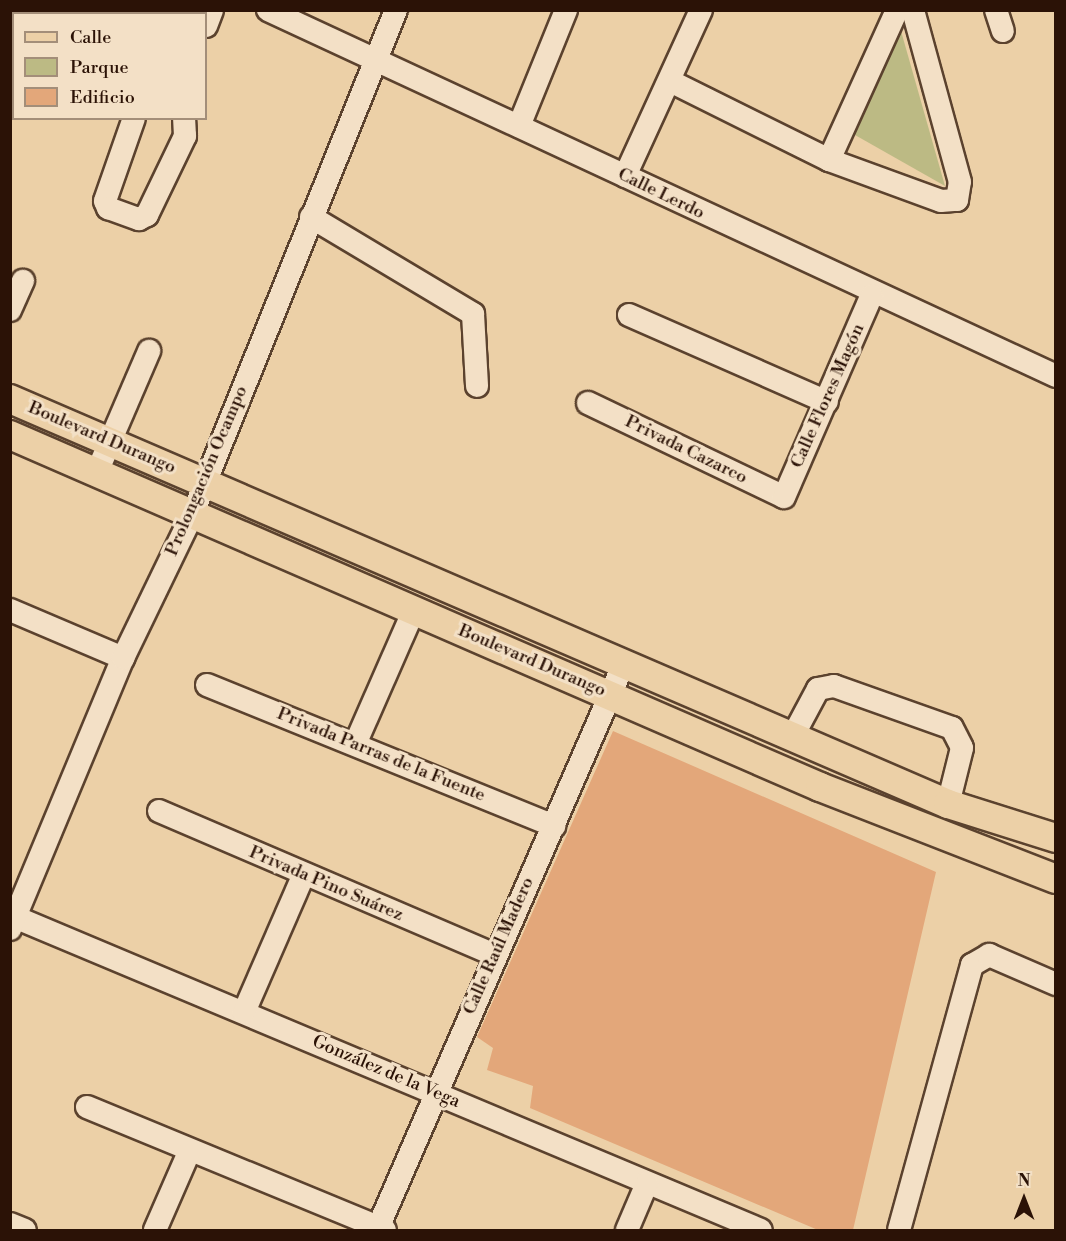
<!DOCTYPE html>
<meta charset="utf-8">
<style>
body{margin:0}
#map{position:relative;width:1066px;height:1241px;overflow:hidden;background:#ecd0a7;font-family:"Libre Bodoni",serif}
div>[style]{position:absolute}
.green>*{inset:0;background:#bcba84}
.building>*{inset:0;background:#e3a77a}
.roads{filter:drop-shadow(2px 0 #5b422e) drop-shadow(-2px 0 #5b422e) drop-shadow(0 2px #5b422e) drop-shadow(0 -2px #5b422e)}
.minor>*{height:22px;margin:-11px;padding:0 11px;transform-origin:11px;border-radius:11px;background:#f3e0c6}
.major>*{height:28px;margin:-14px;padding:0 14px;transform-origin:14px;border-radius:14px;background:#ecd0a7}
span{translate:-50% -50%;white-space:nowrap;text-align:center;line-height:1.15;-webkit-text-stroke:6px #f3e0c6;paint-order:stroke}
.street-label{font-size:18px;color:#2b1206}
.frame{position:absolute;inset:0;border:12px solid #2b1206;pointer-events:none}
.legend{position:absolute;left:12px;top:12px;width:195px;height:108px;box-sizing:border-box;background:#f3e0c6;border:2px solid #a38e79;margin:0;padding:8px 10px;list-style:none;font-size:18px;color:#2b1206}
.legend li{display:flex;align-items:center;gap:12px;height:30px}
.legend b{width:30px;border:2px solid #a38e79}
.north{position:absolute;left:994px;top:1169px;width:60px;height:60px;-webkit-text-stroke:4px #f3e0c6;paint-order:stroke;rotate:0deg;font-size:16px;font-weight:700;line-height:24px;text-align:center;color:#2b1206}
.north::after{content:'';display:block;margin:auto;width:21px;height:27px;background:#2b1206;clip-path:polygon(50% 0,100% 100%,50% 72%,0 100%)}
</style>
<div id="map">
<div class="green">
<div style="clip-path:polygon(901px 31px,945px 186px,855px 135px)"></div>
</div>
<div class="building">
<div style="clip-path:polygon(613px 731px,936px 872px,853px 1230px,818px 1230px,530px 1108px,533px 1086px,487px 1070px,493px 1048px,477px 1037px)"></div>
</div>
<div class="roads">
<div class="minor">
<div style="left:268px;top:10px;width:869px;rotate:24.91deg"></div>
<div style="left:996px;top:10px;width:22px;rotate:72deg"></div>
<div style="left:10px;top:20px;width:11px;rotate:-63deg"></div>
<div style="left:206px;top:26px;width:17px;rotate:-69deg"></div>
<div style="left:670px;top:81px;width:178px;rotate:26.4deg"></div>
<div style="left:829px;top:160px;width:119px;rotate:20.1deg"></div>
<div style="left:941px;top:201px;width:16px;rotate:-4deg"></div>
<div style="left:957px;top:200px;width:18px;rotate:-81deg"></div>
<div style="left:960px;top:182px;width:178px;rotate:-105.3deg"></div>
<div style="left:134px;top:118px;width:88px;rotate:109.3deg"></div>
<div style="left:105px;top:201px;width:8px;rotate:67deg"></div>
<div style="left:108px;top:208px;width:33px;rotate:20deg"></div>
<div style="left:139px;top:219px;width:9px;rotate:-27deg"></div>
<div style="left:147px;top:215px;width:88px;rotate:-64.3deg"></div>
<div style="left:185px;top:136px;width:18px;rotate:-93deg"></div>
<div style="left:519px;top:126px;width:125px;rotate:-67.9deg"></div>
<div style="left:829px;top:160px;width:165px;rotate:-65.6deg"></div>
<div style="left:625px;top:176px;width:183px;rotate:-65.4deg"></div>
<div style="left:311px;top:217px;width:189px;rotate:30.9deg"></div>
<div style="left:473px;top:314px;width:72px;rotate:86.8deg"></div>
<div style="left:10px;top:310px;width:32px;rotate:-66deg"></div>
<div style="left:629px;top:315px;width:216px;rotate:23.7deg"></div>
<div style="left:588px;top:403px;width:217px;rotate:25.6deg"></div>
<div style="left:784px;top:497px;width:220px;rotate:-66.5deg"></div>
<div style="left:97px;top:472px;width:132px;rotate:-66.7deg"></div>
<div style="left:10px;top:610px;width:123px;rotate:23deg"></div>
<div style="left:207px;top:685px;width:375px;rotate:22.1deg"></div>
<div style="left:794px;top:734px;width:51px;rotate:-61.9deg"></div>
<div style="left:818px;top:689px;width:16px;rotate:-11deg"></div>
<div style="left:834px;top:686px;width:125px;rotate:19.6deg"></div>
<div style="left:952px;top:728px;width:22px;rotate:63deg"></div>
<div style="left:962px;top:748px;width:58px;rotate:104deg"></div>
<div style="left:356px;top:742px;width:144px;rotate:-66.3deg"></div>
<div style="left:159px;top:811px;width:363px;rotate:23.2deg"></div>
<div style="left:10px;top:915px;width:814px;rotate:22.76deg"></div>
<div style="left:10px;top:929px;width:294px;rotate:-67.4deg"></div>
<div style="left:123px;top:658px;width:161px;rotate:-64.2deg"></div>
<div style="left:193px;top:513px;width:542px;rotate:-68.02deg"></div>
<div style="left:244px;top:1012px;width:148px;rotate:-66.5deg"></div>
<div style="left:87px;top:1107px;width:322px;rotate:22.4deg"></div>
<div style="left:10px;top:1224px;width:16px;rotate:22deg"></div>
<div style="left:155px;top:1230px;width:85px;rotate:-66.4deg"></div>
<div style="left:377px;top:1230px;width:618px;rotate:-66.46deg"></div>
<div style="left:627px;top:1230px;width:51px;rotate:-66.9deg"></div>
<div style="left:899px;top:1230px;width:275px;rotate:-74.6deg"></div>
<div style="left:972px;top:965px;width:20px;rotate:-30deg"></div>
<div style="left:989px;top:955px;width:73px;rotate:23.4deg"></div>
</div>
<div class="major">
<div style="left:10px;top:399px;width:1022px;rotate:23.35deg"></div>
<div style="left:948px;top:804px;width:113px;rotate:17.5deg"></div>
<div style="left:10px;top:435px;width:883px;rotate:23.49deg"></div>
<div style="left:820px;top:787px;width:253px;rotate:21.3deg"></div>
</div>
</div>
<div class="street-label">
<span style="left:661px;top:194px;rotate:26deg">Calle Lerdo</span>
<span style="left:828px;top:396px;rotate:-66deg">Calle Flores Magón</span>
<span style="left:102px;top:438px;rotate:23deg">Boulevard Durango</span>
<span style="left:686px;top:450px;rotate:26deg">Privada Cazarco</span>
<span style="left:207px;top:471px;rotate:-67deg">Prolongación Ocampo</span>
<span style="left:532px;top:661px;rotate:23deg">Boulevard Durango</span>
<span style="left:381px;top:755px;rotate:22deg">Privada Parras de la Fuente</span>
<span style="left:326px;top:884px;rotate:23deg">Privada Pino Suárez</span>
<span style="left:499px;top:946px;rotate:-66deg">Calle Raúl Madero</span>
<span style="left:386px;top:1072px;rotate:23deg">González de la Vega</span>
</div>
<div class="frame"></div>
<ul class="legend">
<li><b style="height:8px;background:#ecd0a7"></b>Calle</li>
<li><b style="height:16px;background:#bcba84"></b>Parque</li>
<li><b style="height:16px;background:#e3a77a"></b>Edificio</li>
</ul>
<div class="north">N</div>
</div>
